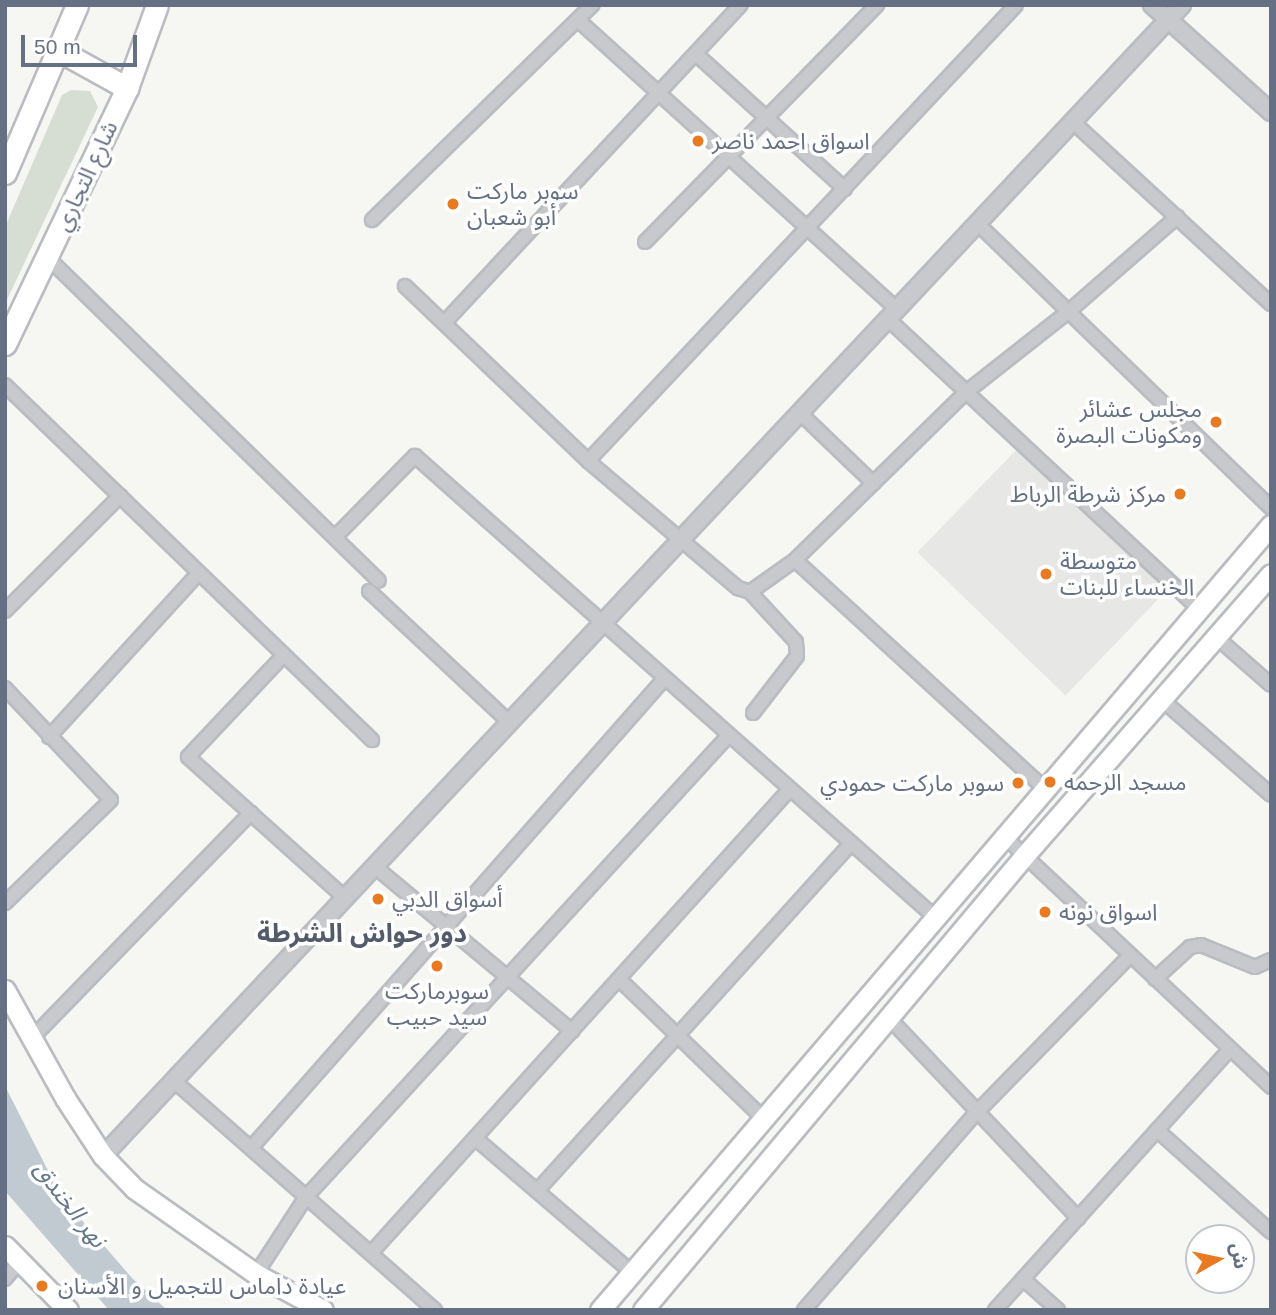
<!DOCTYPE html>
<meta charset="utf-8">
<style>
body{margin:0}
#map{position:relative;width:1276px;height:1315px;overflow:hidden;background:#f6f7f3;font-family:Helvetica,"Noto Sans Arabic",sans-serif}
div>[style]{position:absolute}
.built>*{inset:0;background:#e7e7e6;transform-origin:0 0}
.green>*{inset:0;background:#d6ded4}
.water>*{inset:0;background:#c2cad1}
.roads{filter:drop-shadow(2px 0 #b9bcc1) drop-shadow(-2px 0 #b9bcc1) drop-shadow(0 2px #b9bcc1) drop-shadow(0 -2px #b9bcc1)}
.minor>*{height:12px;margin:-6px;padding:0 6px;transform-origin:6px;border-radius:6px;background:#c7c9cd}
.tertiary>*{height:16px;margin:-8px;padding:0 8px;transform-origin:8px;border-radius:8px;background:#c7c9cd}
.secondary>*{height:19px;margin:-9.5px;padding:0 9.5px;transform-origin:9.5px;border-radius:9.5px;background:#fff}
.primary>*{height:21px;margin:-10.5px;padding:0 10.5px;transform-origin:10.5px;border-radius:10.5px;background:#fff}
.dots>*{width:19px;height:19px;translate:-50% -50%;box-sizing:border-box;border:4px solid #fff;border-radius:50%}
span{translate:-50% -50%;white-space:nowrap;text-align:center;line-height:1.15;-webkit-text-stroke:7px #fff;paint-order:stroke}
.poi-label{font-size:23px;color:#657085}
.left{translate:0 -50%;text-align:left}
.right{translate:-100% -50%;text-align:right}
.street-label{font-size:23px;color:#657085}
.water-label{font-size:24px;color:#657889;font-style:italic}
.quarter-label{font-size:26px;color:#535b6a;font-weight:700}
.frame{position:absolute;inset:0;border:7px solid #657085;pointer-events:none}
.north{position:absolute;left:1185px;top:1224px;width:70px;height:70px;box-sizing:border-box;background:#fff;border:2px solid #c1c6ce;border-radius:50%;rotate:81deg;font-size:19px;font-weight:700;line-height:28px;text-align:center;color:#657085}
.north::after{content:'';display:block;margin:auto;width:24px;height:32px;background:#e87a21;clip-path:polygon(50% 0,100% 100%,50% 72%,0 100%)}
.scale{position:absolute;left:21px;top:35px;width:116px;height:32px;box-sizing:border-box;border:4px solid #657085;border-top:0;padding-left:9px;font-size:21px;line-height:24px;white-space:nowrap;color:#657085;-webkit-text-stroke:5px #fff;paint-order:stroke}
</style>
<div id="map">
<div class="built">
<div style="left:1018px;top:448px;width:206px;height:145px;rotate:44deg"></div>
</div>
<div class="green">
<div style="clip-path:polygon(71px 90px,90px 91px,98px 107px,5px 304px,5px 227px,62px 95px)"></div>
</div>
<div class="water">
<div style="clip-path:polygon(5px 1086px,61px 1196px,132px 1278px,167px 1310px,109px 1310px,5px 1191px)"></div>
</div>
<div class="roads">
<div class="minor">
<div style="left:578px;top:20px;width:430px;rotate:42.2deg"></div>
<div style="left:696px;top:54px;width:201px;rotate:42.2deg"></div>
<div style="left:1073px;top:122px;width:269px;rotate:42.6deg"></div>
<div style="left:372px;top:220px;width:308px;rotate:-44.3deg"></div>
<div style="left:977px;top:223px;width:409px;rotate:44.1deg"></div>
<div style="left:645px;top:242px;width:332px;rotate:-45.6deg"></div>
<div style="left:48px;top:258px;width:462px;rotate:44.3deg"></div>
<div style="left:405px;top:286px;width:253px;rotate:43.7deg"></div>
<div style="left:588px;top:461px;width:197px;rotate:40.3deg"></div>
<div style="left:738px;top:588px;width:13px;rotate:18deg"></div>
<div style="left:750px;top:592px;width:68px;rotate:47.4deg"></div>
<div style="left:796px;top:642px;width:14px;rotate:86deg"></div>
<div style="left:797px;top:656px;width:72px;rotate:127.7deg"></div>
<div style="left:888px;top:319px;width:427px;rotate:43deg"></div>
<div style="left:444px;top:323px;width:435px;rotate:-47deg"></div>
<div style="left:5px;top:385px;width:511px;rotate:44.05deg"></div>
<div style="left:799px;top:412px;width:103px;rotate:43.8deg"></div>
<div style="left:588px;top:461px;width:625px;rotate:-46.81deg"></div>
<div style="left:335px;top:537px;width:114px;rotate:-45.4deg"></div>
<div style="left:415px;top:456px;width:698px;rotate:41.57deg"></div>
<div style="left:795px;top:560px;width:340px;rotate:42.5deg"></div>
<div style="left:369px;top:591px;width:192px;rotate:43.1deg"></div>
<div style="left:750px;top:592px;width:55px;rotate:-35.4deg"></div>
<div style="left:795px;top:560px;width:238px;rotate:-44.5deg"></div>
<div style="left:965px;top:393px;width:131px;rotate:-38.2deg"></div>
<div style="left:1068px;top:312px;width:145px;rotate:-41.1deg"></div>
<div style="left:5px;top:611px;width:163px;rotate:-45deg"></div>
<div style="left:1215px;top:636px;width:74px;rotate:41.2deg"></div>
<div style="left:284px;top:655px;width:140px;rotate:133.3deg"></div>
<div style="left:188px;top:757px;width:208px;rotate:41.9deg"></div>
<div style="left:5px;top:688px;width:154px;rotate:46.6deg"></div>
<div style="left:111px;top:800px;width:148px;rotate:135.8deg"></div>
<div style="left:1160px;top:698px;width:147px;rotate:41.1deg"></div>
<div style="left:49px;top:737px;width:222px;rotate:-47.6deg"></div>
<div style="left:1006px;top:838px;width:364px;rotate:43.2deg"></div>
<div style="left:374px;top:866px;width:258px;rotate:39.8deg"></div>
<div style="left:619px;top:979px;width:200px;rotate:44deg"></div>
<div style="left:1155px;top:979px;width:47px;rotate:-42.4deg"></div>
<div style="left:1190px;top:947px;width:11px;rotate:-10deg"></div>
<div style="left:1201px;top:945px;width:58px;rotate:22.2deg"></div>
<div style="left:1255px;top:967px;width:17px;rotate:-24deg"></div>
<div style="left:888px;top:1017px;width:277px;rotate:46.6deg"></div>
<div style="left:30px;top:1040px;width:317px;rotate:-45.8deg"></div>
<div style="left:173px;top:1080px;width:349px;rotate:41.3deg"></div>
<div style="left:1157px;top:1130px;width:153px;rotate:41.8deg"></div>
<div style="left:475px;top:1138px;width:204px;rotate:40.6deg"></div>
<div style="left:251px;top:1148px;width:626px;rotate:-48.62deg"></div>
<div style="left:537px;top:1191px;width:469px;rotate:-47.9deg"></div>
<div style="left:371px;top:1253px;width:625px;rotate:-47.92deg"></div>
<div style="left:256px;top:1274px;width:92px;rotate:-57deg"></div>
<div style="left:306px;top:1197px;width:626px;rotate:-47.52deg"></div>
<div style="left:5px;top:1279px;width:23px;rotate:-50deg"></div>
<div style="left:1023px;top:1279px;width:47px;rotate:41.5deg"></div>
<div style="left:804px;top:1310px;width:263px;rotate:-48.9deg"></div>
<div style="left:977px;top:1112px;width:219px;rotate:-45.6deg"></div>
<div style="left:995px;top:1310px;width:351px;rotate:-48deg"></div>
</div>
<div class="tertiary">
<div style="left:1152px;top:5px;width:160px;rotate:42deg"></div>
<div style="left:103px;top:1156px;width:1578px;rotate:-46.85deg"></div>
</div>
<div class="secondary">
<div style="left:5px;top:990px;width:124px;rotate:60.9deg"></div>
<div style="left:65px;top:1098px;width:69px;rotate:56.8deg"></div>
<div style="left:103px;top:1156px;width:46px;rotate:45.9deg"></div>
<div style="left:135px;top:1189px;width:148px;rotate:35.1deg"></div>
<div style="left:256px;top:1274px;width:76px;rotate:28.2deg"></div>
<div style="left:5px;top:1246px;width:90px;rotate:45.5deg"></div>
<div style="left:600px;top:1310px;width:1033px;rotate:-49.48deg"></div>
<div style="left:643px;top:1310px;width:594px;rotate:-49.98deg"></div>
<div style="left:1025px;top:855px;width:373px;rotate:-48.8deg"></div>
</div>
<div class="primary">
<div style="left:60px;top:51px;width:77px;rotate:28.9deg"></div>
<div style="left:5px;top:173px;width:183px;rotate:-66.8deg"></div>
<div style="left:5px;top:344px;width:284px;rotate:-64.5deg"></div>
<div style="left:127px;top:88px;width:88px;rotate:-70.1deg"></div>
</div>
</div>
<div class="dots">
<div style="left:698px;top:141px;background:#e87a21"></div>
<div style="left:453px;top:204px;background:#e87a21"></div>
<div style="left:1216px;top:422px;background:#e87a21"></div>
<div style="left:1180px;top:494px;background:#e87a21"></div>
<div style="left:1046px;top:574px;background:#e87a21"></div>
<div style="left:1050px;top:782px;background:#e87a21"></div>
<div style="left:1018px;top:783px;background:#e87a21"></div>
<div style="left:378px;top:899px;background:#e87a21"></div>
<div style="left:1045px;top:912px;background:#e87a21"></div>
<div style="left:437px;top:966px;background:#e87a21"></div>
<div style="left:42px;top:1286px;background:#e87a21"></div>
</div>
<div class="poi-label">
<span class="left" style="left:712px;top:141px">اسواق احمد ناصر</span>
<span class="left" style="left:467px;top:204px">سوبر ماركت<br>أبو شعبان</span>
<span class="right" style="left:1202px;top:422px">مجلس عشائر<br>ومكونات البصرة</span>
<span class="right" style="left:1166px;top:494px">مركز شرطة الرباط</span>
<span class="left" style="left:1060px;top:574px">متوسطة<br>الخنساء للبنات</span>
<span class="left" style="left:1064px;top:782px">مسجد الرحمه</span>
<span class="right" style="left:1004px;top:783px">سوبر ماركت حمودي</span>
<span class="left" style="left:392px;top:899px">أسواق الدبي</span>
<span class="left" style="left:1059px;top:912px">اسواق نونه</span>
<span style="left:437px;top:1004px">سوبرماركت<br>سيد حبيب</span>
<span class="left" style="left:58px;top:1286px">عيادة داماس للتجميل و الأسنان</span>
</div>
<div class="street-label">
<span style="left:86px;top:176px;rotate:-65deg">شارع التجاري</span>
</div>
<div class="water-label">
<span style="left:70px;top:1204px;rotate:52deg">نهر الخندق</span>
</div>
<div class="quarter-label">
<span style="left:362px;top:934px">دور حواش الشرطة</span>
</div>
<div class="frame"></div>
<div class="north">ش</div>
<div class="scale">50 m</div>
</div>
